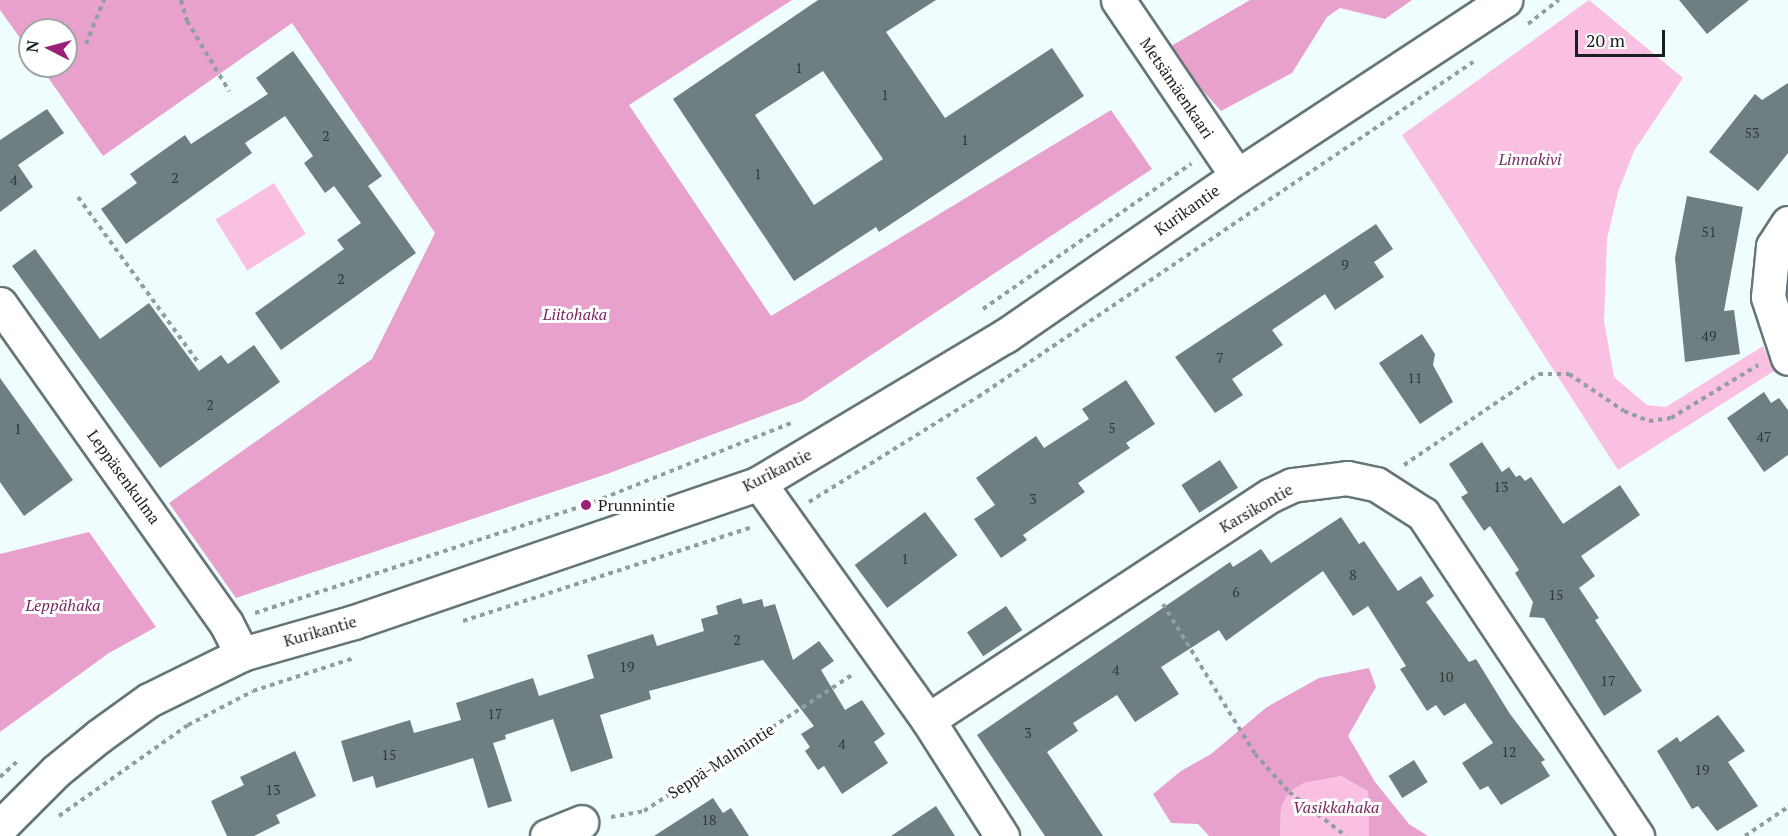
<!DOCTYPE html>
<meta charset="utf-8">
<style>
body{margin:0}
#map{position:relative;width:1788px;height:836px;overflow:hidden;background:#effdff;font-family:"PT Serif",serif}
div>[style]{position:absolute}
.green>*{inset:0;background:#f9c0e2;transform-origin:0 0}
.forest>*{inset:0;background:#e7a1cc}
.building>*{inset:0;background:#6f7f81;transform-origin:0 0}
.path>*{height:4px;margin-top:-2px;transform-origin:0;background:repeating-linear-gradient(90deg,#929d9e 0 4.5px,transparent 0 9px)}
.roads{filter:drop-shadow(2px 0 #667577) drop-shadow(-2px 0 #667577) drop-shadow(0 2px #667577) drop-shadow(0 -2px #667577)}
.minor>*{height:33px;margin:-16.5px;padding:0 16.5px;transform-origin:16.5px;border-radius:16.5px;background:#fff}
.major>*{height:33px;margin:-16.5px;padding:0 16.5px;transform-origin:16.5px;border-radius:16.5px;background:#fff}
.dots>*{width:16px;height:16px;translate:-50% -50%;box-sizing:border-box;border:3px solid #fff;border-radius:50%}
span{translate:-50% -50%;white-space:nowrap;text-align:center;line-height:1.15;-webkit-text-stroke:6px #fff;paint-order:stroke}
.number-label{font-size:14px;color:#2e3839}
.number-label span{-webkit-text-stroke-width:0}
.street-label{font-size:16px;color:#192021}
.park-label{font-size:16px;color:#77285f;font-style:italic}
.poi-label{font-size:16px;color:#192021}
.left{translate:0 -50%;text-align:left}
.north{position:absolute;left:18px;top:18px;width:60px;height:60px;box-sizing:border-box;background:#fff;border:2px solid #a3a6a6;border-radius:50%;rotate:276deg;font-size:16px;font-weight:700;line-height:24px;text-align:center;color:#192021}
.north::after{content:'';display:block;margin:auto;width:21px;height:27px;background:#9a2078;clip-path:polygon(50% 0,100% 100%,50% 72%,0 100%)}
.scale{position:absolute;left:1575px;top:30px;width:90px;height:27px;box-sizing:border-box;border:3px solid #192021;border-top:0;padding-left:8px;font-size:18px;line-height:21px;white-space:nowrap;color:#192021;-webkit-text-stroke:4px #fff;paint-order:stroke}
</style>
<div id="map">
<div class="green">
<div style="clip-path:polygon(1589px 0,1683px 78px,1634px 151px,1618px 192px,1607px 239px,1604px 321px,1614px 377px,1647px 405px,1666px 407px,1763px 346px,1774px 371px,1618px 470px,1402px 135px)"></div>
<div style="left:274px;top:183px;width:60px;height:69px;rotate:58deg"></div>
<div style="clip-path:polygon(1341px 776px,1368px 791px,1369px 836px,1280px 836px,1281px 807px,1289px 792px,1304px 783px)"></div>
</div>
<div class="forest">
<div style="clip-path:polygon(0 0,792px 0,629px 105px,771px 316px,1111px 110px,1152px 169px,802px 401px,607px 474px,236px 598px,169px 503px,372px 359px,435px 233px,292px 23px,103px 156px,40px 66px,66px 66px,66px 30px,30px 30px,30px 52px,0 10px)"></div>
<div style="clip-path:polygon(1250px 0,1412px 0,1385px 19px,1340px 8px,1327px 17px,1292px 73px,1221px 111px,1166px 49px)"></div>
<div style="clip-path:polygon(89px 532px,156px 627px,109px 653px,0 732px,0 554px)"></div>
<div style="clip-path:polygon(1369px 668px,1376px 687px,1348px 736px,1375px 782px,1409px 824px,1428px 836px,1369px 836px,1368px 791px,1341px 776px,1304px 783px,1289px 792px,1281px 807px,1280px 836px,1209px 836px,1198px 824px,1171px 823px,1153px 794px,1181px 771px,1211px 754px,1267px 707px,1319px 678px)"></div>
</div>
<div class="building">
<div style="clip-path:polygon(evenodd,818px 0,936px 0,886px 32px,945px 118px,1052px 48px,1084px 96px,879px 232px,876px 227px,794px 281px,673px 99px,818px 0,823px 71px,883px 159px,814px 205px,755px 115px,823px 71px)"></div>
<div style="clip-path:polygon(1679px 0,1749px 0,1707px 34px)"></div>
<div style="clip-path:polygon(293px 51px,382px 176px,368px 186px,416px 253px,281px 350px,255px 313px,344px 249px,337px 240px,361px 223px,334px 186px,325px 193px,304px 163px,313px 156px,285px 116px,245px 143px,252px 153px,126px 244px,101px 209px,137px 183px,130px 174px,185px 135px,191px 144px,268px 94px,256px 78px)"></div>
<div style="clip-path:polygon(1788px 83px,1788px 153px,1758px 191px,1709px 152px,1755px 94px,1762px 100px)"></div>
<div style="clip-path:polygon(47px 109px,64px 133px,18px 165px,33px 187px,0 212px,0 140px)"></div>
<div style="clip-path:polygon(1687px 196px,1743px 207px,1724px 311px,1734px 310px,1740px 354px,1685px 362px,1675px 258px)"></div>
<div style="clip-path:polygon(1376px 224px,1393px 249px,1374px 262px,1384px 277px,1335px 310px,1325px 294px,1272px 330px,1283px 345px,1232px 379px,1243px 395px,1215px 413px,1175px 357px)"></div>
<div style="clip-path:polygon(35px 249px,100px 339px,149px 303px,199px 371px,221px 355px,228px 364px,254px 345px,280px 382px,160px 468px,12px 266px)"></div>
<div style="clip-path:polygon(1422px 334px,1435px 354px,1433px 365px,1453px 402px,1420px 424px,1379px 363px)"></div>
<div style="clip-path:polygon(0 378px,73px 480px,24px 516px,0 482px)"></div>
<div style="clip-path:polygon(1126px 380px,1155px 424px,1126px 443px,1130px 448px,1078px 483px,1085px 492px,1023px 535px,1027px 540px,1001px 558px,974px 519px,995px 505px,976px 478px,1036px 436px,1044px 448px,1089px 419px,1082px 409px)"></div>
<div style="clip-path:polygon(1764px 392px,1771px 403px,1779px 398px,1788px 410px,1788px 455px,1764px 472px,1727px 418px)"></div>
<div style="clip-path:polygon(1482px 442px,1502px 472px,1509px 467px,1516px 477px,1520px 475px,1525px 481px,1531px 477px,1563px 524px,1620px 485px,1640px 515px,1581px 556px,1595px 576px,1579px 588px,1599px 618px,1595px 620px,1642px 691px,1604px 716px,1544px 618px,1529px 617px,1533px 602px,1515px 573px,1519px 570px,1490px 526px,1484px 531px,1461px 497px,1468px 493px,1449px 464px)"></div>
<div style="left:1220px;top:460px;width:33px;height:46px;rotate:57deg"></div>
<div style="left:925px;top:512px;width:54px;height:88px;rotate:53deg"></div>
<div style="clip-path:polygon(1341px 517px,1359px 544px,1364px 541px,1398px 591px,1421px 576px,1434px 596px,1426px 602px,1469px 662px,1476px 659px,1510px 714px,1545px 760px,1541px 762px,1550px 776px,1501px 805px,1488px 786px,1480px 790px,1462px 763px,1493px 743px,1465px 703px,1444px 716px,1436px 705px,1427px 711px,1400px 669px,1406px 666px,1368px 606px,1353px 616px,1323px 571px,1226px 641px,1219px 630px,1161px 667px,1179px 694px,1135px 722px,1117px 695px,1073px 723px,1078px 731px,1047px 752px,1103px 836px,1045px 836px,977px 735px,1230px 562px,1233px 567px,1261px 549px,1271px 563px)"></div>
<div style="clip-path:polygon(741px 598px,743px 604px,762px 599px,764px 607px,775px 604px,793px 660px,819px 641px,834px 661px,821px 670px,845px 710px,862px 700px,885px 734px,874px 742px,888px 763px,842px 794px,824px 766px,818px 770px,805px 751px,810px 747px,801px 734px,814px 726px,763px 660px,649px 691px,651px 699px,600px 715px,613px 758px,571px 772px,553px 719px,505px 735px,506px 739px,493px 743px,512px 801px,488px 808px,473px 758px,376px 788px,373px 776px,353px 782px,341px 741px,410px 720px,414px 733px,461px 720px,456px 703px,533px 678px,539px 696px,594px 678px,587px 655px,653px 634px,657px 646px,704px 631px,701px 619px,718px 614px,716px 606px)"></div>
<div style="left:1006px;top:606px;width:29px;height:47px;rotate:56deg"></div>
<div style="clip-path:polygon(1718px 715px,1745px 751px,1728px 762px,1758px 806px,1717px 831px,1698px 806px,1692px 809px,1657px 751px,1677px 737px,1680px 742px)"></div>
<div style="clip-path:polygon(295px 751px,316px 796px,276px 815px,280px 823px,254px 836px,227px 836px,211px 801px,244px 785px,240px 777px)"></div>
<div style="left:1414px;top:760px;width:26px;height:30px;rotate:58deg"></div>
<div style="clip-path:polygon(713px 798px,723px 813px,731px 808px,749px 836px,654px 836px)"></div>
<div style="clip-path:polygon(936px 806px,955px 836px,891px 836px)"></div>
</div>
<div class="path">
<div style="left:181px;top:0;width:22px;rotate:74deg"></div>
<div style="left:187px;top:21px;width:82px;rotate:59deg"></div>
<div style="left:1528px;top:24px;width:39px;rotate:-38deg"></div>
<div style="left:86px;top:44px;width:48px;rotate:-67.8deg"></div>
<div style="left:78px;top:197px;width:203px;rotate:54deg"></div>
<div style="left:983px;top:309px;width:254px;rotate:-34.9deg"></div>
<div style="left:1404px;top:465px;width:163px;rotate:-34deg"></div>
<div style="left:1539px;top:374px;width:30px"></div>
<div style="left:1569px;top:374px;width:66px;rotate:33.9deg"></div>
<div style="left:1624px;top:411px;width:27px;rotate:22deg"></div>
<div style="left:1649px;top:421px;width:22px;rotate:-8deg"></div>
<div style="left:1671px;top:418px;width:102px;rotate:-31.3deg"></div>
<div style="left:809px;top:502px;width:199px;rotate:-31.9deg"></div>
<div style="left:978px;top:397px;width:598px;rotate:-34.09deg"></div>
<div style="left:1163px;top:604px;width:176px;rotate:58.5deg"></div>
<div style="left:1255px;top:754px;width:51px;rotate:48.2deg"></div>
<div style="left:1289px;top:792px;width:72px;rotate:37.7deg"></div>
<div style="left:255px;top:613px;width:348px;rotate:-18.1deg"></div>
<div style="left:586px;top:505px;width:224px;rotate:-21.8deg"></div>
<div style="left:463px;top:621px;width:305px;rotate:-18deg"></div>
<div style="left:0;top:777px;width:25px;rotate:-42deg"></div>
<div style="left:59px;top:816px;width:158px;rotate:-35.2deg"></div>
<div style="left:188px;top:725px;width:73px;rotate:-27.6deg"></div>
<div style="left:253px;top:691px;width:106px;rotate:-18.1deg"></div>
<div style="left:611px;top:817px;width:34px;rotate:-10deg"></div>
<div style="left:644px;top:811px;width:252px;rotate:-33.2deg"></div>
<div style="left:1745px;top:836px;width:52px;rotate:-34deg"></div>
</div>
<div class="roads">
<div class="minor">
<div style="left:1118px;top:0;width:212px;rotate:55.9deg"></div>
<div style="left:1788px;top:223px;width:27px;rotate:123deg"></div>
<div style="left:1773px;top:246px;width:51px;rotate:95.6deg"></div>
<div style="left:1768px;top:297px;width:64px;rotate:71.8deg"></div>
<div style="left:0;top:304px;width:391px;rotate:54.7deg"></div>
<div style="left:226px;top:623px;width:35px;rotate:63deg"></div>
<div style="left:759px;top:483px;width:291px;rotate:54.5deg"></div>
<div style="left:928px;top:720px;width:138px;rotate:57.5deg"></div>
<div style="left:928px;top:720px;width:410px;rotate:-33.3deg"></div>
<div style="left:1271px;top:495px;width:23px;rotate:-25deg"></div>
<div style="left:1292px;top:485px;width:55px;rotate:-7.3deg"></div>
<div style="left:1347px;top:478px;width:30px;rotate:12deg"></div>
<div style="left:1376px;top:484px;width:56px;rotate:32.6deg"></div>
<div style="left:1423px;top:514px;width:387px;rotate:56.4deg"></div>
<div style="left:547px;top:836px;width:37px;rotate:-22deg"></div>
</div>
<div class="major">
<div style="left:0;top:827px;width:79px;rotate:-45deg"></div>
<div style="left:56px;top:771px;width:55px;rotate:-39.1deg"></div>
<div style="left:99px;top:736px;width:62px;rotate:-35.8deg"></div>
<div style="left:149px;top:700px;width:104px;rotate:-26.3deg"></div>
<div style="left:242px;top:654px;width:116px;rotate:-15.9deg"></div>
<div style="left:354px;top:622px;width:428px;rotate:-18.9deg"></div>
<div style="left:759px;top:483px;width:287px;rotate:-30.9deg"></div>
<div style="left:1005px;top:336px;width:282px;rotate:-34.6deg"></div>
<div style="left:1237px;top:176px;width:321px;rotate:-33.3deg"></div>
</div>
</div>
<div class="dots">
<div style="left:586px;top:505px;background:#9a2078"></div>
</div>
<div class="number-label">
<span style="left:799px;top:68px">1</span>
<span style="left:885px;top:95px">1</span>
<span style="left:1752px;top:133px">53</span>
<span style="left:326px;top:136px">2</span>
<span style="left:965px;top:140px">1</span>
<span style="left:758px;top:174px">1</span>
<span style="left:175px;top:178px">2</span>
<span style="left:14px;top:180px">4</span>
<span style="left:1709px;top:232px">51</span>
<span style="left:1345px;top:265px">9</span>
<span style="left:341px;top:279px">2</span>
<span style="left:1709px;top:336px">49</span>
<span style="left:1220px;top:358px">7</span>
<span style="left:1415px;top:378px">11</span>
<span style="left:210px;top:405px">2</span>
<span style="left:1112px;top:428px">5</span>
<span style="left:18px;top:429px">1</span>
<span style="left:1764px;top:437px">47</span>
<span style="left:1501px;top:487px">13</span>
<span style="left:1033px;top:499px">3</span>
<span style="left:905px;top:559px">1</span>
<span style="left:1353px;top:575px">8</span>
<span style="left:1236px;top:592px">6</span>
<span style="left:1556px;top:595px">15</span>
<span style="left:737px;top:640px">2</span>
<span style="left:627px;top:667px">19</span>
<span style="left:1116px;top:670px">4</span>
<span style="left:1446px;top:677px">10</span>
<span style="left:1608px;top:681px">17</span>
<span style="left:495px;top:714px">17</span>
<span style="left:1028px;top:733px">3</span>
<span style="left:842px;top:744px">4</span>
<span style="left:1509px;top:752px">12</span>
<span style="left:389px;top:755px">15</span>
<span style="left:1702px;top:770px">19</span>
<span style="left:273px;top:790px">13</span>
<span style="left:709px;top:820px">18</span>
</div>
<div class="street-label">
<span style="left:1177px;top:88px;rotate:56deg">Metsämäenkaari</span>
<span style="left:1187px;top:210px;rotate:-35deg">Kurikantie</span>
<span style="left:777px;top:470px;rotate:-27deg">Kurikantie</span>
<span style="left:124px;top:477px;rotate:54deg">Leppäsenkulma</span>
<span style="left:1256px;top:508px;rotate:-30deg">Karsikontie</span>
<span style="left:320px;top:631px;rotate:-16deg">Kurikantie</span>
<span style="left:721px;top:761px;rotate:-33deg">Seppä-Malmintie</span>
</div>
<div class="park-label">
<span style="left:1530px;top:159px">Linnakivi</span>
<span style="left:575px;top:314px">Liitohaka</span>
<span style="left:63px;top:605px">Leppähaka</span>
<span style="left:1336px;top:807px">Vasikkahaka</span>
</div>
<div class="poi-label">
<span class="left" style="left:598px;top:505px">Prunnintie</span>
</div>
<div class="north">N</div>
<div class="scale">20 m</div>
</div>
